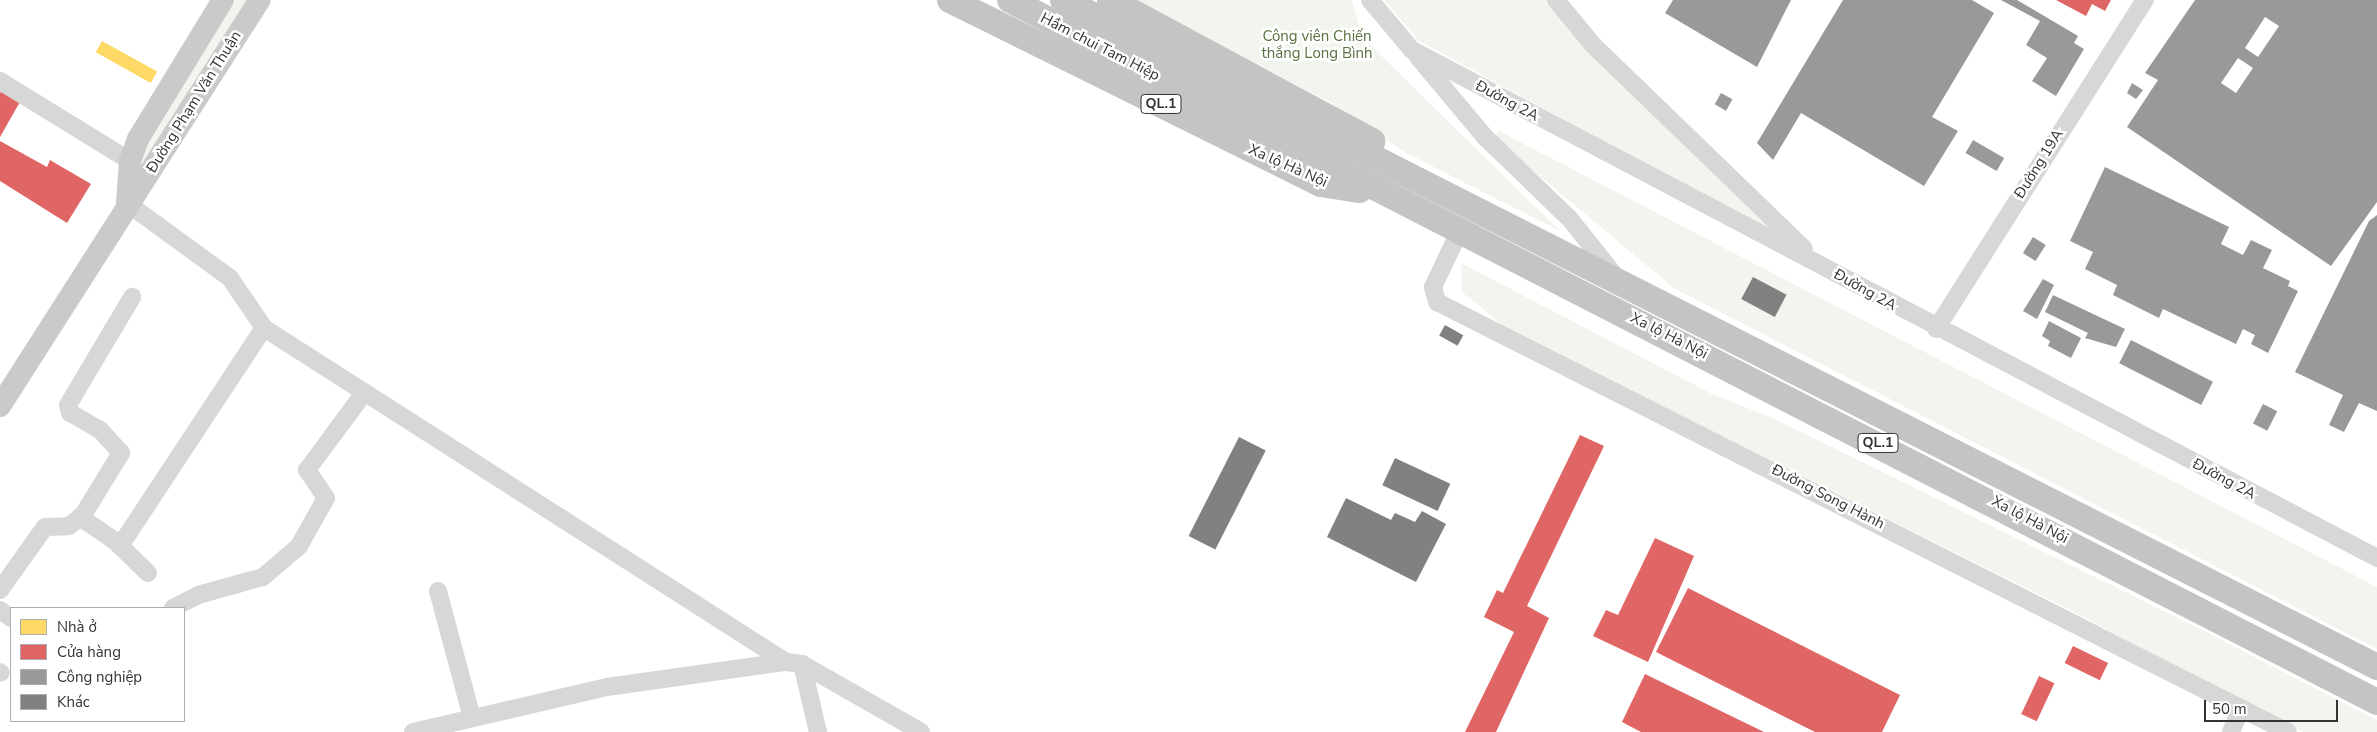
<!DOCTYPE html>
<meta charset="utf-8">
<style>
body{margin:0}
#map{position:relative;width:2377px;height:732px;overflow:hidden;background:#fff;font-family:"Nunito Sans",sans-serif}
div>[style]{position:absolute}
.green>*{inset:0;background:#f1f5ed}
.homes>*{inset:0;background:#ffd966;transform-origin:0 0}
.shops>*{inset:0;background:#e06666;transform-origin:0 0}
.industry>*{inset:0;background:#999;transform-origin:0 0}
.building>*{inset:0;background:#818181;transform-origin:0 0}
.minor>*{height:18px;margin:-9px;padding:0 9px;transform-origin:9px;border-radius:9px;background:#d7d7d7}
.major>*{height:22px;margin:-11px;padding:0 11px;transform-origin:11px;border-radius:11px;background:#cacaca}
.highway>*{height:26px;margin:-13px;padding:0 13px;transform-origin:13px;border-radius:13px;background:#c4c4c4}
span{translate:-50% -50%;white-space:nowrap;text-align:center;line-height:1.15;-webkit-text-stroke:5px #fff;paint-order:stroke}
.shield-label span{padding:1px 4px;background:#fff;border:1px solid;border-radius:4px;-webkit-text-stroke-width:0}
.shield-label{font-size:14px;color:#333;font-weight:700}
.park-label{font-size:15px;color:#56703f}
.street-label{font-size:15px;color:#333}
.legend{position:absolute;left:10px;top:607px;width:175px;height:115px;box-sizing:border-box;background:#fff;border:1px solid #adadad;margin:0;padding:6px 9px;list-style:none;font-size:15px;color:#333}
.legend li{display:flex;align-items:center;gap:10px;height:25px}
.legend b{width:25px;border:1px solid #adadad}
.scale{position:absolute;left:2204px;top:700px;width:134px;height:22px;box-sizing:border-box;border:2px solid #333;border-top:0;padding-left:6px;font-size:15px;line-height:18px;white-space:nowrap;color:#333;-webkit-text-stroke:4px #fff;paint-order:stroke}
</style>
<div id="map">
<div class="green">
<div style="clip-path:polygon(235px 0,248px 0,139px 169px,146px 145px)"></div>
<div style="clip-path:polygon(1133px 0,1352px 0,1362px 37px,1560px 231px,1406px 153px,1331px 103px)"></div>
<div style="clip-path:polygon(1384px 0,1552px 0,1791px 242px,1419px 41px)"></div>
<div style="clip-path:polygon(1499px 131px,2377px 587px,2377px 649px,1675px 289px,1494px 138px)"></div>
<div style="clip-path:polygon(1461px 263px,1710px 393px,1775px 419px,2206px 632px,2377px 720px,2377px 732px,2303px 732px,2060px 605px,1507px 329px,1462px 292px)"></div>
</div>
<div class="homes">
<div style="left:102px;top:41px;width:63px;height:13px;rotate:29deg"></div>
</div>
<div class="shops">
<div style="clip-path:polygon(2056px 0,2111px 0,2105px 11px,2092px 4px,2086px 16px)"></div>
<div style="clip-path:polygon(3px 89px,21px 100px,0 137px,0 93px)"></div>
<div style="clip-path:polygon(0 141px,47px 167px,50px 160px,91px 184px,67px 223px,0 181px)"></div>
<div style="clip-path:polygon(1580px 435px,1604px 446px,1527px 606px,1549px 618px,1496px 732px,1465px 732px,1514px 632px,1484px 617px,1497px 590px,1503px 593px)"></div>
<div style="clip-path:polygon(1655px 538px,1694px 556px,1648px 662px,1593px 636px,1606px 610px,1618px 615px)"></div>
<div style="clip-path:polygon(1688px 588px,1900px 695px,1882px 732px,1815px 732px,1656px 652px)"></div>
<div style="left:2073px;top:646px;width:39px;height:19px;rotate:26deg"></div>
<div style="clip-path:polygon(1645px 674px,1764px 732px,1641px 732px,1622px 722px)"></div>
<div style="left:2039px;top:676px;width:17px;height:42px;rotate:25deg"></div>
</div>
<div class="industry">
<div style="clip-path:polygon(1673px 0,1791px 0,1757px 67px,1665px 13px)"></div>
<div style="clip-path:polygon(1843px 0,1972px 0,1994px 13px,1932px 117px,1958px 131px,1924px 186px,1801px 113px,1773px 160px,1757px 143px)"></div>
<div style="clip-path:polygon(2001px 0,2017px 0,2078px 36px,2074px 43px,2084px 49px,2056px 96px,2032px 81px,2047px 58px,2026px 45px,2040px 21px)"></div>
<div style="clip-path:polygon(evenodd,2195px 0,2377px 0,2377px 202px,2331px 266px,2127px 127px,2158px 80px,2145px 73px,2195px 0,2265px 17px,2279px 26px,2258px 57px,2245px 48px,2265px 17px,2195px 0,2238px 58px,2253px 68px,2236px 93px,2221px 83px,2238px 58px)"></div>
<div style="clip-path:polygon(2132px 83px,2143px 90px,2136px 99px,2127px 93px)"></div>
<div style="left:1721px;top:93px;width:13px;height:13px;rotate:29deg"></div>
<div style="left:1973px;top:140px;width:36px;height:15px;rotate:30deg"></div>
<div style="clip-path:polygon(2105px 167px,2229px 227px,2221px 244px,2243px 255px,2251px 240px,2272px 250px,2263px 268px,2290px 281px,2288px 286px,2298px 291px,2268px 353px,2251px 344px,2255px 335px,2243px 329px,2236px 344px,2163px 309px,2159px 318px,2113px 295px,2117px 285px,2085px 269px,2093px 252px,2070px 241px)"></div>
<div style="clip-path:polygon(2377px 215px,2377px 411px,2359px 403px,2344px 432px,2329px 425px,2343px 395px,2295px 372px,2369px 221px)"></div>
<div style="left:2033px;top:237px;width:15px;height:19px;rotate:32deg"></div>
<div style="clip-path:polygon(2043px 279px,2054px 285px,2037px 319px,2023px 311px)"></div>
<div style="clip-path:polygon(2053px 295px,2125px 329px,2116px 347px,2085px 338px,2088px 333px,2045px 312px)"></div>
<div style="clip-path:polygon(2049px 321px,2081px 338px,2071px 358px,2048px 346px,2050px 341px,2042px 336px)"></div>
<div style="left:2131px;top:340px;width:92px;height:26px;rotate:27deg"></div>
<div style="left:2263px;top:404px;width:16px;height:22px;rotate:27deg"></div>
</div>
<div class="building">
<div style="left:1753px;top:277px;width:38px;height:25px;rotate:28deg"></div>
<div style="left:1445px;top:325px;width:21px;height:12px;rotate:29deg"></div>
<div style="left:1239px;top:437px;width:30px;height:111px;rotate:27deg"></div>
<div style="left:1395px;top:458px;width:61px;height:30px;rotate:25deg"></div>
<div style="clip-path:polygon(1346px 498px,1391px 520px,1395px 513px,1415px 522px,1422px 511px,1446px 524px,1416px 582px,1327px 537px)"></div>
</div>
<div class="minor">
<div style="left:1370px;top:0;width:65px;rotate:50deg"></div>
<div style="left:1412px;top:50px;width:1091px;rotate:27.76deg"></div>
<div style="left:1556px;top:0;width:58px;rotate:50.6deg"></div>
<div style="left:1593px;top:45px;width:293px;rotate:44deg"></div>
<div style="left:1418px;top:57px;width:104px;rotate:50.1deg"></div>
<div style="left:1485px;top:137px;width:118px;rotate:44deg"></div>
<div style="left:1570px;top:219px;width:74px;rotate:51.6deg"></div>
<div style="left:0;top:81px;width:153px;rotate:31.6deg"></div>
<div style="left:127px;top:203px;width:127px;rotate:36.1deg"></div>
<div style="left:230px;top:278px;width:60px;rotate:55.8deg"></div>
<div style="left:264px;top:328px;width:620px;rotate:32.61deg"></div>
<div style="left:786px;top:662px;width:16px;rotate:7deg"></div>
<div style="left:802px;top:664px;width:137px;rotate:29.7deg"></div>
<div style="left:1460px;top:230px;width:63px;rotate:115.3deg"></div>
<div style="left:1433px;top:287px;width:16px;rotate:75deg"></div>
<div style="left:1437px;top:302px;width:953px;rotate:26.81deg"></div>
<div style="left:1936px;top:329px;width:390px;rotate:-57.6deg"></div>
<div style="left:80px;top:517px;width:42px;rotate:34.4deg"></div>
<div style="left:115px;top:541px;width:46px;rotate:44.1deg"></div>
<div style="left:120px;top:546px;width:261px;rotate:-56.6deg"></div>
<div style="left:0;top:590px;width:77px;rotate:-54.5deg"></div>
<div style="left:45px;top:527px;width:24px;rotate:-2deg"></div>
<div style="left:69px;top:526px;width:18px;rotate:-38deg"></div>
<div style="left:83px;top:515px;width:73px;rotate:-58.5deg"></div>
<div style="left:121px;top:453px;width:31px;rotate:-132deg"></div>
<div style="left:100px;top:430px;width:34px;rotate:-150deg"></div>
<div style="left:70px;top:413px;width:8px;rotate:-104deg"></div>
<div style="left:68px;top:405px;width:126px;rotate:-59.3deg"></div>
<div style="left:438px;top:591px;width:131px;rotate:75deg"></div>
<div style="left:173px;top:608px;width:28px;rotate:-27deg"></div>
<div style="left:198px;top:595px;width:67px;rotate:-15.5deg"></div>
<div style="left:263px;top:577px;width:48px;rotate:-40.7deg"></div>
<div style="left:299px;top:546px;width:55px;rotate:-60.6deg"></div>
<div style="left:326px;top:498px;width:34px;rotate:-124deg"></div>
<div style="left:307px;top:470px;width:96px;rotate:-53.5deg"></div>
<div style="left:0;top:610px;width:14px;rotate:36deg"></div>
<div style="left:802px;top:664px;width:70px;rotate:76.8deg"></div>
<div style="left:0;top:672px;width:1px;rotate:45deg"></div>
<div style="left:413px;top:732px;width:199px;rotate:-13.1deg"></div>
<div style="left:607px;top:687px;width:181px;rotate:-8deg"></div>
<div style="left:2231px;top:732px;width:26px;rotate:-67deg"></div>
</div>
<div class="major">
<div style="left:127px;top:203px;width:42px;rotate:-85.9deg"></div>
<div style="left:130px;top:161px;width:23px;rotate:-70deg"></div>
<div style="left:138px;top:139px;width:163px;rotate:-58.6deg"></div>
<div style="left:0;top:406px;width:482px;rotate:-57.4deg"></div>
</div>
<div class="highway">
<div style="left:950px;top:0;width:414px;rotate:26.4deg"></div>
<div style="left:1321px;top:184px;width:39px;rotate:9deg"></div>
<div style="left:1010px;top:0;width:1537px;rotate:27.18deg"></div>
<div style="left:1063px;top:0;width:1474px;rotate:26.91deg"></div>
<div style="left:1110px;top:0;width:298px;rotate:28.3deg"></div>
</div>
<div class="shield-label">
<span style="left:1161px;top:104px">QL.1</span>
<span style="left:1878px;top:443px">QL.1</span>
</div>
<div class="park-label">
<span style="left:1317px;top:45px">Công viên Chiến<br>thắng Long Bình</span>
</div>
<div class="street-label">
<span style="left:1100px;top:47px;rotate:27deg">Hầm chui Tam Hiệp</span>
<span style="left:1507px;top:101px;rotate:28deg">Đường 2A</span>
<span style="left:194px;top:102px;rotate:-58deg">Đường Phạm Văn Thuận</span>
<span style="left:2039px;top:164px;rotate:-58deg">Đường 19A</span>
<span style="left:1288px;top:166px;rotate:24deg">Xa lộ Hà Nội</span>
<span style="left:1865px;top:290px;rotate:29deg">Đường 2A</span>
<span style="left:1669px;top:336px;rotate:27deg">Xa lộ Hà Nội</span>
<span style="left:2224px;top:479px;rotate:28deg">Đường 2A</span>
<span style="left:1828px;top:497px;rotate:27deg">Đường Song Hành</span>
<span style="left:2030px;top:520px;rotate:28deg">Xa lộ Hà Nội</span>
</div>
<ul class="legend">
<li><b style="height:14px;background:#ffd966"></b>Nhà ở</li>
<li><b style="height:14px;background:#e06666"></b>Cửa hàng</li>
<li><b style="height:14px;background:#999"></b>Công nghiệp</li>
<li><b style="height:14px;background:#818181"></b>Khác</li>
</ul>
<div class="scale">50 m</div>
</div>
